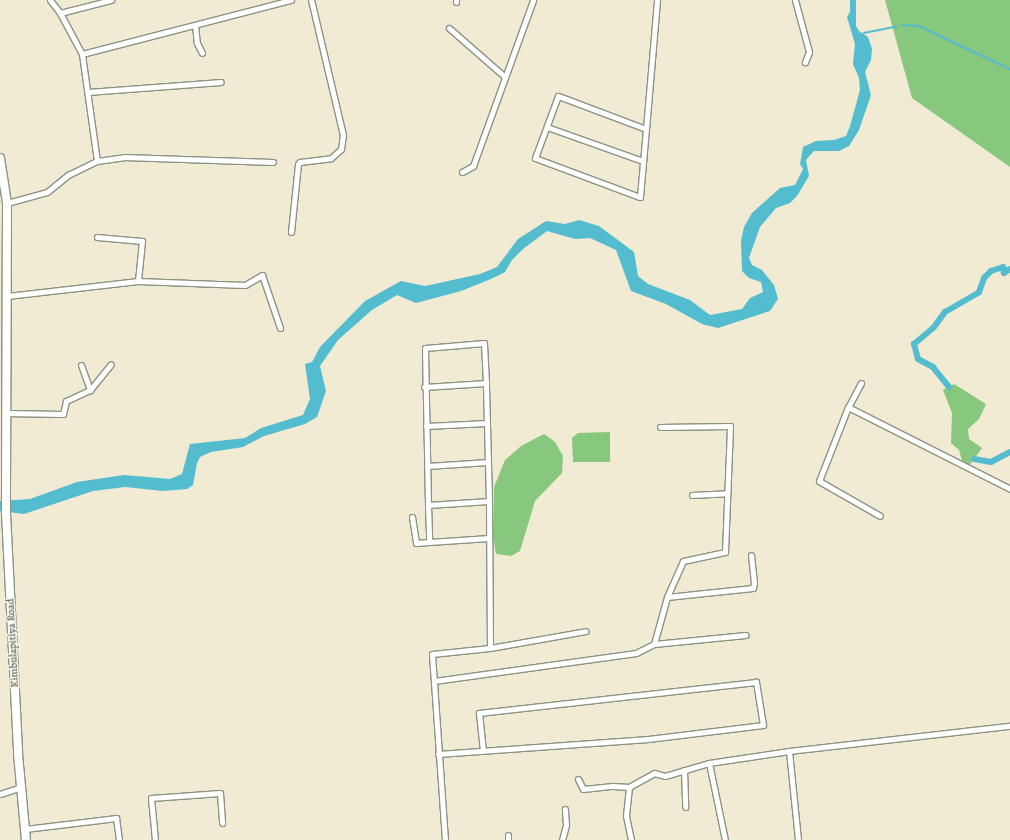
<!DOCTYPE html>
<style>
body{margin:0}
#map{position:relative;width:1010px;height:840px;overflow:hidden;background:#f1ebd3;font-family:Alegreya,serif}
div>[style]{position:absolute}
.green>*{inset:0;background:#88c77e}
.water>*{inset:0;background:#53bccf}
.stream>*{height:1.5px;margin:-0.75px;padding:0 0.75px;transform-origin:0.75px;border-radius:0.75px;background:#53bccf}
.canal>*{height:6px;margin:-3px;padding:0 3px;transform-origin:3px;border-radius:3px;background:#53bccf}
.roads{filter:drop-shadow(1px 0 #889484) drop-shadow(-1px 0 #889484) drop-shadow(0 1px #889484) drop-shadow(0 -1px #889484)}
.minor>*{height:5px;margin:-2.5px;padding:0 2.5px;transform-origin:2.5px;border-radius:2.5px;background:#fff}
.primary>*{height:8px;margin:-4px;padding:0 4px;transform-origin:4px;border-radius:4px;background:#fff}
span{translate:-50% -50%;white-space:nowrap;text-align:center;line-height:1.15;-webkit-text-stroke:3px #fbf7ec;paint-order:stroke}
.street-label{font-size:11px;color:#1f3d34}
</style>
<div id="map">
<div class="green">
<div style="clip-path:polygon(885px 0,1010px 0,1010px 167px,912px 98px)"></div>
<div style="clip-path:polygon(954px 384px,986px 404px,979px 419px,968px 429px,969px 439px,982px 448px,969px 466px,963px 464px,959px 450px,951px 443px,952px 413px,943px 390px)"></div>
<div style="clip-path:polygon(610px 432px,610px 462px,573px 462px,572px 438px,578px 433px)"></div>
<div style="clip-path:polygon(544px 434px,555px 442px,563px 456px,562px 473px,535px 501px,520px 551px,511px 556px,496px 554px,493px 537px,494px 487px,505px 460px,521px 446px)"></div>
</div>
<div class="water">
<div style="clip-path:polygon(850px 0,856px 0,856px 26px,859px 31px,868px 37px,872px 49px,871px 60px,865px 72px,871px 95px,859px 130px,849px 146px,839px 151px,814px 151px,806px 160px,809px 176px,797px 196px,790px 203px,776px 208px,760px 227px,749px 258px,752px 265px,762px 270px,774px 285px,778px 299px,770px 311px,718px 328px,702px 324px,666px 304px,631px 291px,616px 250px,590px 238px,575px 239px,547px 231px,523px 249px,512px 260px,505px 272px,491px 279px,461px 291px,416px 303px,397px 295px,372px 310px,338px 340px,320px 366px,326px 391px,317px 417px,305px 424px,264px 436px,243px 447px,211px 452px,200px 457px,197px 463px,193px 485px,187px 489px,163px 491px,125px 487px,93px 491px,24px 514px,0 511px,0 501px,30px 499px,77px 482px,124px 475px,170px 479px,182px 474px,190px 444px,245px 438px,261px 428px,303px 415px,310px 399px,305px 364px,312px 362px,320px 347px,365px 301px,401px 281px,425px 286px,480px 274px,497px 267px,518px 239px,546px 221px,565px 224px,579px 220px,599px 226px,634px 252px,638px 276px,648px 284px,690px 300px,710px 315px,742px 309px,750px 298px,763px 292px,761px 282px,749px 278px,742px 271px,741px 241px,744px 227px,752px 213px,780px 188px,795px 185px,803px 169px,800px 164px,803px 147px,816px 141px,834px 140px,846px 136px,850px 126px,860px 90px,859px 78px,853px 64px,855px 44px,847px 17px,850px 12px)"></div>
</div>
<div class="stream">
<div style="left:902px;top:25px;width:17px;rotate:3deg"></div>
<div style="left:919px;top:26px;width:101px;rotate:25.3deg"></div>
<div style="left:864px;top:33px;width:33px;rotate:-11deg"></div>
</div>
<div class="canal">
<div style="left:949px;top:387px;width:26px;rotate:-129deg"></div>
<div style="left:933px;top:367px;width:17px;rotate:-152deg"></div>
<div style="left:918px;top:359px;width:16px;rotate:-105deg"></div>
<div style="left:914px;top:344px;width:26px;rotate:-40deg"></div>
<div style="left:934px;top:327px;width:19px;rotate:-54deg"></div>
<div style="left:945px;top:312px;width:39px;rotate:-30deg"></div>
<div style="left:979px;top:292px;width:15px;rotate:-70deg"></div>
<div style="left:984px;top:278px;width:10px;rotate:-45deg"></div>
<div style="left:991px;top:271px;width:13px;rotate:-18deg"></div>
<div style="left:1003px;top:267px;width:6px;rotate:81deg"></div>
<div style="left:1004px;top:273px;width:7px;rotate:-34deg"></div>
<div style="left:974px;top:459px;width:17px;rotate:10deg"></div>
<div style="left:991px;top:462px;width:21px;rotate:-28deg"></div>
</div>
<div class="roads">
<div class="minor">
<div style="left:50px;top:0;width:16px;rotate:52deg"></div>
<div style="left:60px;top:13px;width:53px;rotate:-14.3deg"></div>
<div style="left:795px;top:0;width:54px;rotate:74.9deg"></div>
<div style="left:809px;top:52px;width:11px;rotate:112deg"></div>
<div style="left:456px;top:2px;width:2px;rotate:-90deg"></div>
<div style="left:60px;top:13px;width:47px;rotate:61.8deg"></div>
<div style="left:195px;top:25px;width:18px;rotate:84deg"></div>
<div style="left:197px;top:43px;width:11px;rotate:63deg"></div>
<div style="left:449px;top:28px;width:74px;rotate:41.2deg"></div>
<div style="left:88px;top:92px;width:133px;rotate:-4.3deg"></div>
<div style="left:547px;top:127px;width:102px;rotate:19.5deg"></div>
<div style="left:646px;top:129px;width:94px;rotate:-159.4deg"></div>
<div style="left:558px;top:96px;width:66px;rotate:110.4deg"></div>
<div style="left:535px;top:158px;width:112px;rotate:20.4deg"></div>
<div style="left:640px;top:197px;width:68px;rotate:-85deg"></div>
<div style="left:646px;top:129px;width:129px;rotate:-85.1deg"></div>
<div style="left:97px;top:161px;width:108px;rotate:-98deg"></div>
<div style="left:82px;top:54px;width:216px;rotate:-14.5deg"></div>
<div style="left:462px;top:172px;width:13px;rotate:-29deg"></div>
<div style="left:473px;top:166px;width:177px;rotate:-70.1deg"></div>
<div style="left:7px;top:203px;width:41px;rotate:-15.4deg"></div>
<div style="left:47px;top:192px;width:27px;rotate:-39deg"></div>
<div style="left:68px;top:175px;width:32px;rotate:-26deg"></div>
<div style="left:97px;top:161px;width:27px;rotate:-8deg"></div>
<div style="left:124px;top:157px;width:149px;rotate:1.9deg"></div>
<div style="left:291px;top:232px;width:68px;rotate:-84.1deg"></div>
<div style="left:298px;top:164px;width:3px;rotate:-45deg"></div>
<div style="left:300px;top:162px;width:31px;rotate:-7deg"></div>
<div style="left:331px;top:158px;width:13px;rotate:-42deg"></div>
<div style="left:341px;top:149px;width:14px;rotate:-82deg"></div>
<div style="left:343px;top:135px;width:139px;rotate:-103.3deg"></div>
<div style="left:97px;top:237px;width:45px;rotate:5.1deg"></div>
<div style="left:142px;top:241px;width:40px;rotate:95.7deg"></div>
<div style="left:7px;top:296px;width:132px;rotate:-6.5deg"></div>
<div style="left:138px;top:281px;width:107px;rotate:2.1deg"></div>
<div style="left:245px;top:285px;width:20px;rotate:-30deg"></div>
<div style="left:262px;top:275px;width:56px;rotate:71.2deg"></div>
<div style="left:81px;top:365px;width:27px;rotate:70deg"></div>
<div style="left:861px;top:383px;width:27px;rotate:118deg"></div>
<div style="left:848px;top:407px;width:79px;rotate:111.4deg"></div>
<div style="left:819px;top:481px;width:70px;rotate:29.8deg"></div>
<div style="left:424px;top:387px;width:62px;rotate:-3.7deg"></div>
<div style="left:848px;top:407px;width:182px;rotate:26.8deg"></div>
<div style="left:6px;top:413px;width:57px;rotate:1deg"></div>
<div style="left:63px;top:414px;width:13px;rotate:-77deg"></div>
<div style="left:66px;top:401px;width:26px;rotate:-25deg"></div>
<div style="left:90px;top:390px;width:33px;rotate:-51deg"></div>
<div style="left:426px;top:426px;width:61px;rotate:-2.8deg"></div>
<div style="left:427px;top:466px;width:61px;rotate:-3.8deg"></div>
<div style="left:692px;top:495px;width:35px;rotate:-3deg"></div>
<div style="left:428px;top:505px;width:37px;rotate:88deg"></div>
<div style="left:429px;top:542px;width:60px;rotate:-3.8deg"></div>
<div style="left:412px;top:517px;width:26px;rotate:81deg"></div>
<div style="left:416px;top:543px;width:13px;rotate:-4deg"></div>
<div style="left:667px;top:597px;width:86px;rotate:-6deg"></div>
<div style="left:753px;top:588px;width:5px;rotate:-79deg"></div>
<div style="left:754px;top:583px;width:28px;rotate:-96deg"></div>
<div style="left:654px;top:644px;width:92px;rotate:-5.6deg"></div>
<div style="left:490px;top:648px;width:97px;rotate:-10deg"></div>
<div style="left:434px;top:681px;width:204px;rotate:-7.9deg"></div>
<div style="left:636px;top:653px;width:20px;rotate:-27deg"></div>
<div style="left:654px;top:644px;width:49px;rotate:-74.5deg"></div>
<div style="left:667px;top:597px;width:39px;rotate:-66deg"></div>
<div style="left:683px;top:561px;width:43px;rotate:-12.1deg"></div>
<div style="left:725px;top:552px;width:126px;rotate:-87.7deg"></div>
<div style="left:730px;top:426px;width:70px;rotate:179.2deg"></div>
<div style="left:789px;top:751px;width:89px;rotate:84.2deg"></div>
<div style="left:438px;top:754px;width:211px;rotate:-4.1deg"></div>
<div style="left:648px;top:739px;width:116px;rotate:-6.9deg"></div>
<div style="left:763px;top:725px;width:44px;rotate:-99.2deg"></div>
<div style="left:756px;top:682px;width:279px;rotate:173.6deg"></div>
<div style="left:479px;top:713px;width:37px;rotate:84deg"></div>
<div style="left:709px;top:763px;width:79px;rotate:78.3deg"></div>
<div style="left:684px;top:770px;width:37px;rotate:88deg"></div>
<div style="left:578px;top:779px;width:11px;rotate:63deg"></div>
<div style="left:583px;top:789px;width:30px;rotate:-6deg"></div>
<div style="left:613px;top:786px;width:16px;rotate:4deg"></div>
<div style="left:629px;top:787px;width:29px;rotate:96deg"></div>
<div style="left:626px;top:816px;width:25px;rotate:78deg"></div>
<div style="left:629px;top:787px;width:29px;rotate:-29deg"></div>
<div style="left:654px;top:773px;width:11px;rotate:15deg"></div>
<div style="left:665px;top:776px;width:46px;rotate:-16.5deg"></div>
<div style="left:709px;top:763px;width:81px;rotate:-8.5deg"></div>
<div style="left:789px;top:751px;width:222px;rotate:-6.5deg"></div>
<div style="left:0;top:794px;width:22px;rotate:-18deg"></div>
<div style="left:25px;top:829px;width:92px;rotate:-6.9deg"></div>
<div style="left:116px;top:818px;width:22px;rotate:82deg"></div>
<div style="left:508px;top:835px;width:5px;rotate:90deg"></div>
<div style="left:155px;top:840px;width:42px;rotate:-95.4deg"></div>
<div style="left:151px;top:798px;width:69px;rotate:-4.1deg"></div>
<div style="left:220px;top:793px;width:30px;rotate:86deg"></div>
<div style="left:445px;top:840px;width:186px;rotate:-94deg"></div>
<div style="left:432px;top:654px;width:58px;rotate:-5.9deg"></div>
<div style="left:490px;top:648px;width:147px;rotate:-90.4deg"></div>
<div style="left:489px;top:501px;width:118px;rotate:-91.5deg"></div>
<div style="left:486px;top:383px;width:40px;rotate:-92.9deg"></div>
<div style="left:484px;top:343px;width:59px;rotate:175.2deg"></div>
<div style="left:425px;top:348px;width:157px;rotate:88.9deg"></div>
<div style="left:428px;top:505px;width:61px;rotate:-3.8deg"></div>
<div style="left:562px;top:840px;width:16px;rotate:-75deg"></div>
<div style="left:566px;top:825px;width:16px;rotate:-94deg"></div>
</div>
<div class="primary">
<div style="left:0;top:158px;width:46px;rotate:81.2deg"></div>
<div style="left:7px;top:203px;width:310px;rotate:90.2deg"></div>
<div style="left:6px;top:513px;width:241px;rotate:87.1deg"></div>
<div style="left:18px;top:754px;width:86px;rotate:84.7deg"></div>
</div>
</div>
<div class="street-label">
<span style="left:13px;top:643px;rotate:-93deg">Kimbulapitiya Road</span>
</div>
</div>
